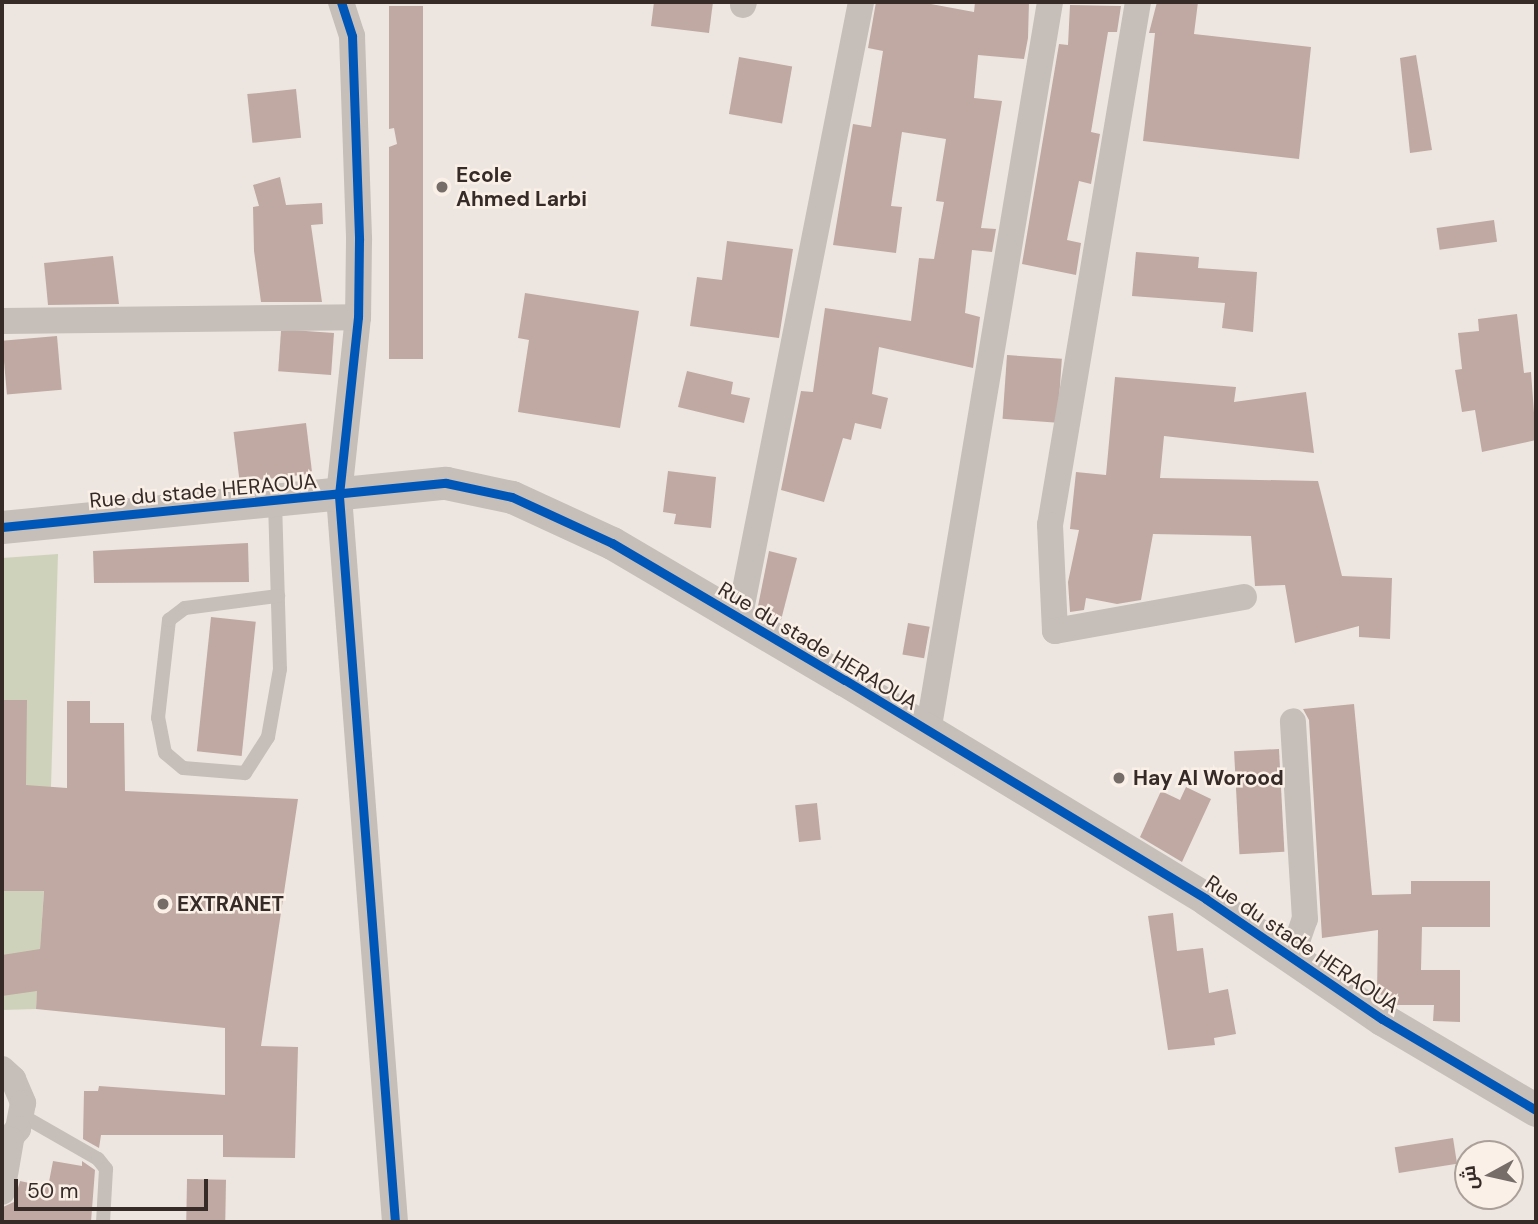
<!DOCTYPE html>
<meta charset="utf-8">
<style>
body{margin:0}
#map{position:relative;width:1538px;height:1224px;overflow:hidden;background:#ede6e0;font-family:"DM Sans",Cairo,sans-serif}
div>[style]{position:absolute}
.green>*{inset:0;background:#cfd2ba}
.building>*{inset:0;background:#c0a9a2;transform-origin:0 0}
.service>*{height:14px;margin:-7px;padding:0 7px;transform-origin:7px;border-radius:7px;background:#c5beb9}
.minor>*{height:26px;margin:-13px;padding:0 13px;transform-origin:13px;border-radius:13px;background:#c5beb9}
.tertiary>*{height:33px;margin:-16.5px;padding:0 16.5px;transform-origin:16.5px;border-radius:16.5px;background:#c5beb9}
.cycleway>*{height:9px;margin:-4.5px;padding:0 4.5px;transform-origin:4.5px;border-radius:4.5px;background:#0057b8}
.dots>*{width:19px;height:19px;translate:-50% -50%;box-sizing:border-box;border:4px solid #faf0e7;border-radius:50%}
span{translate:-50% -50%;white-space:nowrap;text-align:center;line-height:1.15;-webkit-text-stroke:5px #faf0e7;paint-order:stroke}
.poi-label{font-size:21px;color:#362b27;font-weight:700}
.left{translate:0 -50%;text-align:left}
.street-label{font-size:21px;color:#362b27}
.frame{position:absolute;inset:0;border:4px solid #362b27;pointer-events:none}
.north{position:absolute;left:1454px;top:1140px;width:70px;height:70px;box-sizing:border-box;background:#faf0e7;border:2px solid #aca19a;border-radius:50%;rotate:262deg;font-size:19px;font-weight:700;line-height:28px;text-align:center;color:#362b27}
.north::after{content:'';display:block;margin:auto;width:24px;height:32px;background:#766c68;clip-path:polygon(50% 0,100% 100%,50% 72%,0 100%)}
.scale{position:absolute;left:14px;top:1179px;width:194px;height:32px;box-sizing:border-box;border:4px solid #362b27;border-top:0;padding-left:9px;font-size:21px;line-height:24px;white-space:nowrap;color:#362b27;-webkit-text-stroke:5px #faf0e7;paint-order:stroke}
</style>
<div id="map">
<div class="green">
<div style="clip-path:polygon(58px 554px,51px 787px,36px 1009px,2px 1010px,2px 558px)"></div>
</div>
<div class="building">
<div style="clip-path:polygon(654px 2px,713px 2px,709px 33px,651px 26px)"></div>
<div style="clip-path:polygon(876px 2px,920px 2px,974px 12px,975px 2px,1029px 2px,1028px 38px,1024px 59px,978px 55px,974px 98px,1002px 101px,981px 228px,996px 229px,992px 252px,972px 250px,965px 313px,980px 317px,973px 368px,879px 347px,872px 394px,888px 398px,881px 429px,855px 423px,851px 440px,843px 438px,824px 502px,781px 490px,801px 391px,813px 392px,825px 308px,911px 321px,919px 258px,934px 259px,944px 202px,936px 201px,946px 139px,902px 132px,891px 206px,902px 207px,896px 253px,833px 245px,853px 124px,871px 127px,883px 51px,868px 48px)"></div>
<div style="clip-path:polygon(1157px 2px,1198px 2px,1194px 34px,1311px 47px,1299px 159px,1143px 141px,1155px 33px,1149px 33px)"></div>
<div style="clip-path:polygon(1070px 5px,1121px 6px,1117px 32px,1108px 32px,1091px 132px,1100px 134px,1091px 184px,1079px 181px,1067px 240px,1081px 243px,1076px 275px,1022px 264px,1059px 44px,1068px 45px)"></div>
<div style="clip-path:polygon(389px 6px,423px 6px,423px 359px,389px 359px,389px 147px,397px 144px,394px 128px,389px 129px)"></div>
<div style="clip-path:polygon(1416px 55px,1432px 150px,1410px 153px,1400px 58px)"></div>
<div style="left:739px;top:57px;width:54px;height:58px;rotate:10deg"></div>
<div style="left:296px;top:89px;width:49px;height:49px;rotate:84deg"></div>
<div style="clip-path:polygon(280px 177px,286px 205px,322px 203px,323px 224px,311px 225px,322px 302px,261px 302px,254px 251px,253px 207px,259px 206px,253px 185px)"></div>
<div style="left:1494px;top:220px;width:22px;height:58px;rotate:82deg"></div>
<div style="clip-path:polygon(727px 241px,793px 249px,779px 338px,690px 326px,697px 277px,722px 280px)"></div>
<div style="clip-path:polygon(1136px 252px,1199px 257px,1198px 268px,1257px 272px,1253px 332px,1222px 328px,1225px 303px,1132px 296px)"></div>
<div style="clip-path:polygon(113px 256px,119px 304px,48px 305px,44px 263px)"></div>
<div style="clip-path:polygon(525px 293px,639px 311px,620px 428px,518px 412px,529px 340px,518px 338px)"></div>
<div style="clip-path:polygon(1517px 314px,1524px 373px,1531px 372px,1536px 440px,1482px 452px,1475px 410px,1462px 412px,1455px 370px,1462px 369px,1458px 333px,1479px 331px,1478px 319px)"></div>
<div style="left:334px;top:333px;width:42px;height:53px;rotate:94deg"></div>
<div style="left:57px;top:336px;width:54px;height:55px;rotate:85deg"></div>
<div style="left:1007px;top:355px;width:55px;height:64px;rotate:4deg"></div>
<div style="clip-path:polygon(687px 371px,733px 382px,731px 394px,750px 398px,744px 423px,678px 407px)"></div>
<div style="clip-path:polygon(1115px 377px,1236px 387px,1234px 402px,1306px 392px,1314px 453px,1164px 436px,1160px 478px,1318px 481px,1342px 576px,1392px 578px,1390px 639px,1359px 637px,1359px 626px,1295px 643px,1285px 585px,1255px 586px,1251px 536px,1153px 534px,1141px 600px,1117px 604px,1086px 598px,1084px 610px,1070px 612px,1068px 582px,1079px 530px,1070px 529px,1076px 472px,1106px 475px)"></div>
<div style="left:306px;top:423px;width:51px;height:73px;rotate:83deg"></div>
<div style="clip-path:polygon(668px 471px,716px 477px,711px 528px,674px 524px,676px 514px,663px 512px)"></div>
<div style="clip-path:polygon(248px 543px,249px 582px,94px 583px,93px 551px)"></div>
<div style="clip-path:polygon(769px 551px,797px 558px,781px 620px,758px 606px)"></div>
<div style="left:211px;top:617px;width:45px;height:135px;rotate:6deg"></div>
<div style="left:908px;top:623px;width:22px;height:32px;rotate:10deg"></div>
<div style="clip-path:polygon(2px 700px,27px 700px,26px 785px,67px 788px,67px 701px,90px 701px,90px 723px,124px 723px,125px 791px,298px 799px,261px 1046px,298px 1047px,295px 1158px,223px 1157px,223px 1135px,101px 1135px,99px 1148px,83px 1139px,84px 1091px,98px 1091px,99px 1086px,225px 1095px,225px 1028px,36px 1009px,37px 991px,2px 996px,2px 955px,40px 949px,44px 891px,2px 891px)"></div>
<div style="clip-path:polygon(1354px 704px,1372px 895px,1411px 894px,1411px 881px,1490px 881px,1490px 927px,1422px 927px,1421px 970px,1460px 970px,1460px 1022px,1433px 1021px,1434px 1005px,1396px 1005px,1377px 992px,1378px 930px,1322px 938px,1309px 720px,1303px 709px)"></div>
<div style="left:1279px;top:749px;width:103px;height:45px;rotate:87deg"></div>
<div style="clip-path:polygon(1186px 787px,1211px 799px,1182px 862px,1140px 837px,1161px 791px,1180px 800px)"></div>
<div style="left:817px;top:803px;width:37px;height:22px;rotate:84deg"></div>
<div style="clip-path:polygon(1173px 913px,1177px 951px,1203px 948px,1209px 993px,1228px 989px,1236px 1034px,1214px 1038px,1215px 1045px,1168px 1050px,1148px 916px)"></div>
<div style="left:1453px;top:1138px;width:26px;height:59px;rotate:81deg"></div>
<div style="clip-path:polygon(53px 1161px,82px 1166px,82px 1161px,95px 1170px,91px 1222px,2px 1222px,3px 1207px,14px 1202px,20px 1181px,48px 1187px)"></div>
<div style="left:187px;top:1179px;width:39px;height:43px;rotate:1deg"></div>
</div>
<div class="service">
<div style="left:275px;top:502px;width:167px;rotate:88.3deg"></div>
<div style="left:280px;top:669px;width:69px;rotate:100deg"></div>
<div style="left:268px;top:737px;width:43px;rotate:122.6deg"></div>
<div style="left:245px;top:773px;width:62px;rotate:-175.4deg"></div>
<div style="left:183px;top:768px;width:23px;rotate:-140deg"></div>
<div style="left:165px;top:753px;width:36px;rotate:-101deg"></div>
<div style="left:158px;top:718px;width:99px;rotate:-83.6deg"></div>
<div style="left:169px;top:620px;width:20px;rotate:-37deg"></div>
<div style="left:185px;top:608px;width:94px;rotate:-7.4deg"></div>
<div style="left:23px;top:1116px;width:86px;rotate:29.8deg"></div>
<div style="left:98px;top:1159px;width:13px;rotate:51deg"></div>
<div style="left:106px;top:1169px;width:53px;rotate:93.2deg"></div>
</div>
<div class="minor">
<div style="left:341px;top:2px;width:36px;rotate:72deg"></div>
<div style="left:352px;top:36px;width:204px;rotate:88deg"></div>
<div style="left:359px;top:240px;width:77px;rotate:90.7deg"></div>
<div style="left:358px;top:317px;width:180px;rotate:96.1deg"></div>
<div style="left:339px;top:496px;width:728px;rotate:85.59deg"></div>
<div style="left:1138px;top:2px;width:530px;rotate:99.55deg"></div>
<div style="left:1050px;top:525px;width:106px;rotate:87.3deg"></div>
<div style="left:1055px;top:631px;width:192px;rotate:-10.2deg"></div>
<div style="left:743px;top:5px;width:3px;rotate:-72deg"></div>
<div style="left:2px;top:321px;width:356px;rotate:-0.6deg"></div>
<div style="left:739px;top:620px;width:630px;rotate:-78.83deg"></div>
<div style="left:928px;top:732px;width:740px;rotate:-80.51deg"></div>
<div style="left:1292px;top:956px;width:39px;rotate:-71deg"></div>
<div style="left:1305px;top:919px;width:198px;rotate:-93.5deg"></div>
<div style="left:2px;top:1069px;width:15px;rotate:42deg"></div>
<div style="left:13px;top:1079px;width:26px;rotate:67deg"></div>
<div style="left:23px;top:1103px;width:26px;rotate:101deg"></div>
<div style="left:18px;top:1129px;width:24px;rotate:132deg"></div>
<div style="left:2px;top:1192px;width:53px;rotate:-80.2deg"></div>
</div>
<div class="tertiary">
<div style="left:2px;top:527px;width:446px;rotate:-5.7deg"></div>
<div style="left:446px;top:483px;width:67px;rotate:12deg"></div>
<div style="left:512px;top:497px;width:110px;rotate:24.7deg"></div>
<div style="left:612px;top:543px;width:270px;rotate:30.5deg"></div>
<div style="left:845px;top:680px;width:422px;rotate:31.2deg"></div>
<div style="left:1206px;top:899px;width:213px;rotate:34.3deg"></div>
<div style="left:1382px;top:1019px;width:179px;rotate:30.6deg"></div>
</div>
<div class="cycleway">
<div style="left:341px;top:2px;width:36px;rotate:72deg"></div>
<div style="left:352px;top:36px;width:204px;rotate:88deg"></div>
<div style="left:359px;top:240px;width:77px;rotate:90.7deg"></div>
<div style="left:358px;top:317px;width:180px;rotate:96.1deg"></div>
<div style="left:339px;top:496px;width:728px;rotate:85.59deg"></div>
<div style="left:2px;top:527px;width:446px;rotate:-5.7deg"></div>
<div style="left:446px;top:483px;width:67px;rotate:12deg"></div>
<div style="left:512px;top:497px;width:110px;rotate:24.7deg"></div>
<div style="left:612px;top:543px;width:270px;rotate:30.5deg"></div>
<div style="left:845px;top:680px;width:422px;rotate:31.2deg"></div>
<div style="left:1206px;top:899px;width:213px;rotate:34.3deg"></div>
<div style="left:1382px;top:1019px;width:179px;rotate:30.6deg"></div>
</div>
<div class="dots">
<div style="left:442px;top:187px;background:#766c68"></div>
<div style="left:1119px;top:778px;background:#766c68"></div>
<div style="left:163px;top:904px;background:#766c68"></div>
</div>
<div class="poi-label">
<span class="left" style="left:456px;top:187px">Ecole<br>Ahmed Larbi</span>
<span class="left" style="left:1133px;top:778px">Hay Al Worood</span>
<span class="left" style="left:177px;top:904px">EXTRANET</span>
</div>
<div class="street-label">
<span style="left:203px;top:491px;rotate:-5deg">Rue du stade HERAOUA</span>
<span style="left:818px;top:646px;rotate:31deg">Rue du stade HERAOUA</span>
<span style="left:1302px;top:944px;rotate:34deg">Rue du stade HERAOUA</span>
</div>
<div class="frame"></div>
<div class="north">ش</div>
<div class="scale">50 m</div>
</div>
